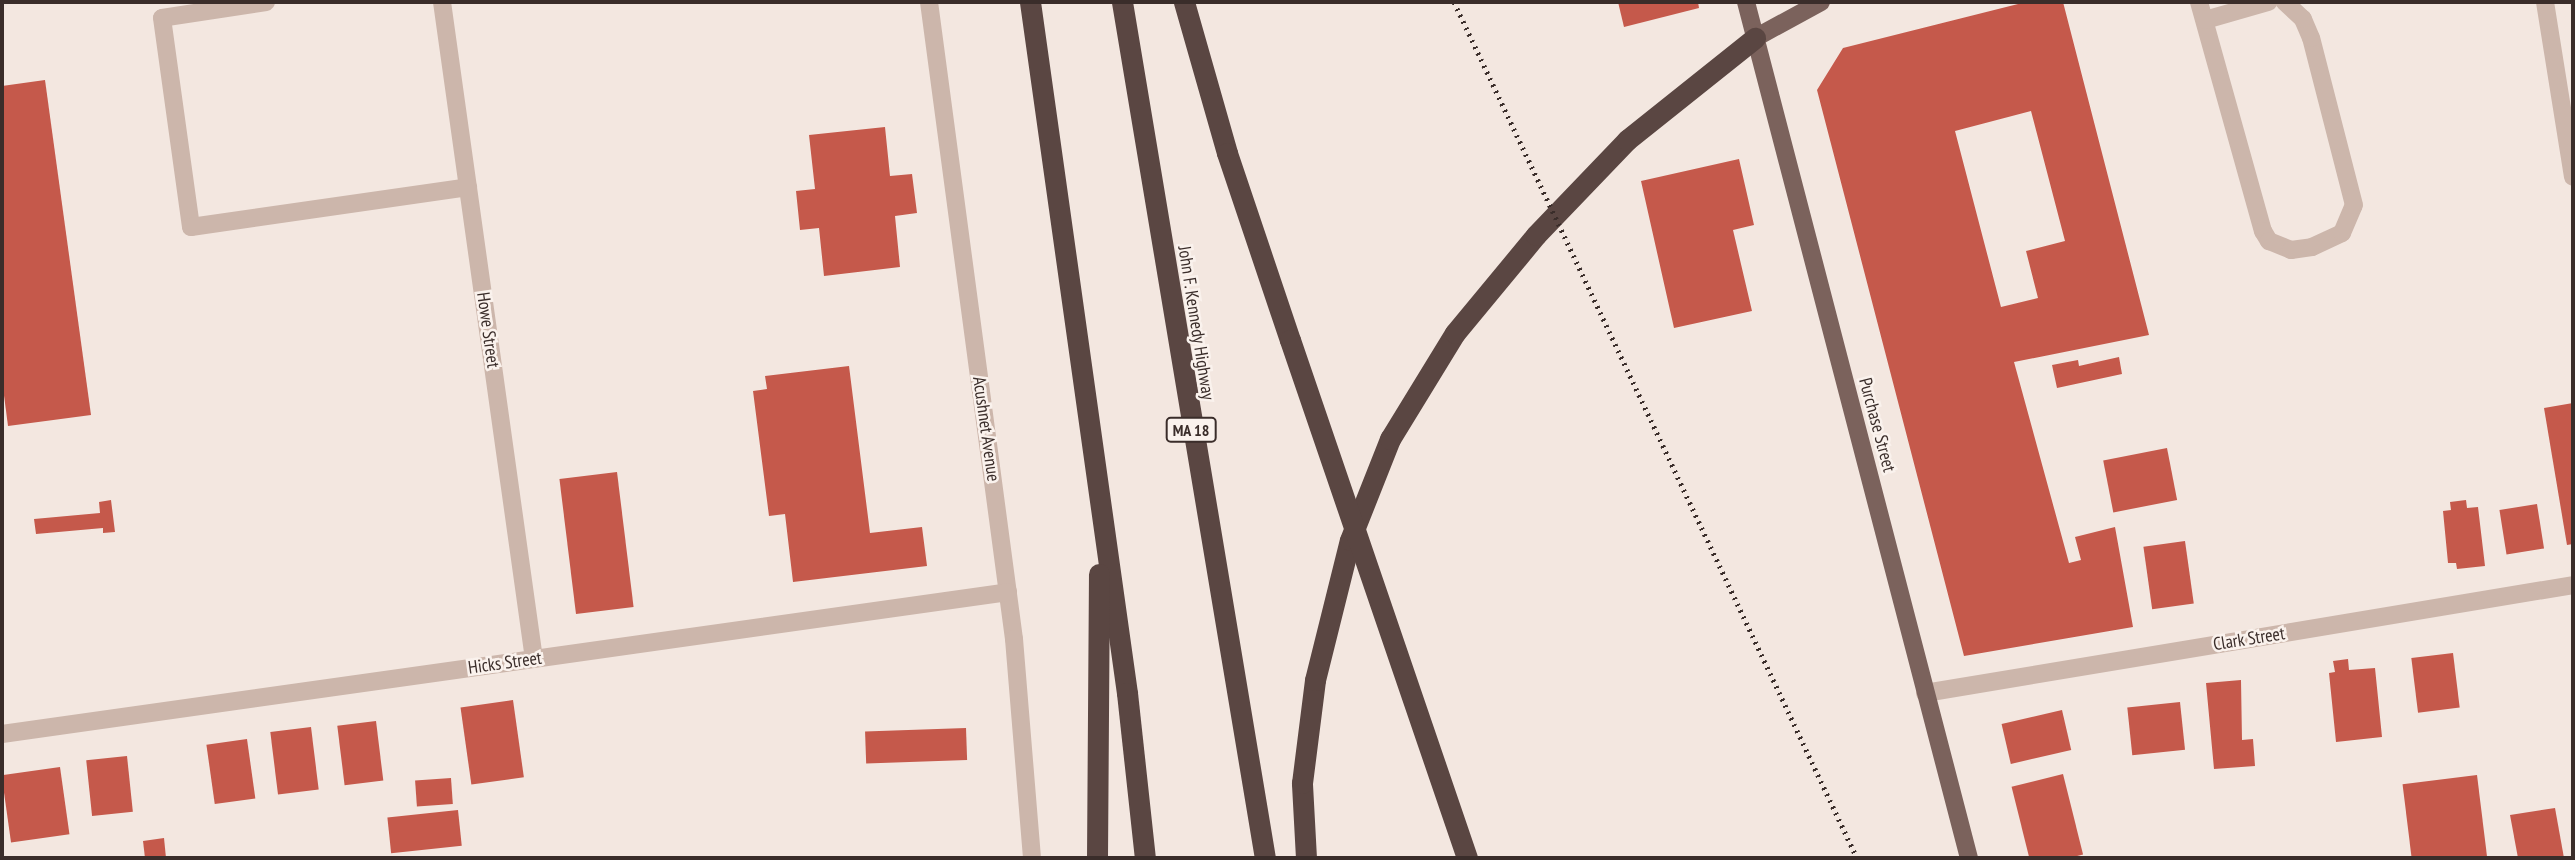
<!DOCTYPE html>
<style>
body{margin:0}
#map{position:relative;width:2575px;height:860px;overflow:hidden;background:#f3e7e0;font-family:"PT Sans Narrow",sans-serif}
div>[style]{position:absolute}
.building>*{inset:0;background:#c5594b;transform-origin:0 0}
.minor>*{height:18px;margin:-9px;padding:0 9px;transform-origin:9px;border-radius:9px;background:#ccb6ab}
.major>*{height:18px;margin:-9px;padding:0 9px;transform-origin:9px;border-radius:9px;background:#7b625c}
.highway>*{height:21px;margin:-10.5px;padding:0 10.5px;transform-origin:10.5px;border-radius:10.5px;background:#5a4642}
.rail>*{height:5px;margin-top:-2.5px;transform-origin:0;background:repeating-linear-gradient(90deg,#3a2d2a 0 2px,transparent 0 7px)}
.highway-bridge>*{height:21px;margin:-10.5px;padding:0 10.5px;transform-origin:10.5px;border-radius:10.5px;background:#5a4642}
span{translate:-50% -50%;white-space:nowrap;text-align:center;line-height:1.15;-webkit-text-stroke:5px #faf2ed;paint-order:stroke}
.shield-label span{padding:2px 5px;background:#faf2ed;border:2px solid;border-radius:5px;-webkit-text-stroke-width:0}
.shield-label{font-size:16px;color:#3a2d2a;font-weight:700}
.street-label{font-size:18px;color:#3a2d2a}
.frame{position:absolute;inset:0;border:4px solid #3a2d2a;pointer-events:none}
</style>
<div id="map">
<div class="building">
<div style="clip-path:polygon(1618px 2px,1698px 2px,1699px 8px,1624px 27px)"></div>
<div style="clip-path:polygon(evenodd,2026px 2px,2063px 2px,2149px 335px,2014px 362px,2069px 563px,2081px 560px,2075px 537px,2115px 527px,2133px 627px,1964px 656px,1817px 90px,1843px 48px,2026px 2px,2031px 111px,2065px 241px,2026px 251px,2038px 298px,2001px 307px,1955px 131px,2031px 111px)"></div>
<div style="clip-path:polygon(45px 80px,91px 415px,8px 426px,2px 380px,2px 86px)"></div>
<div style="clip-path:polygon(885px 127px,890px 176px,912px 174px,917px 213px,895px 216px,900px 267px,824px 276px,819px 228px,800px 230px,796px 191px,815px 189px,809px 135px)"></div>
<div style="clip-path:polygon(1739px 159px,1754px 225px,1733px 230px,1752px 311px,1674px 328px,1641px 181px)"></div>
<div style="clip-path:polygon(2119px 357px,2122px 374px,2057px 388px,2052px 365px,2078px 360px,2079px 366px)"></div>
<div style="clip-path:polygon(849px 366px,870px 533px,922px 527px,927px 566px,793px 582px,785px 514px,769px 516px,753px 391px,767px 389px,765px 376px)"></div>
<div style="clip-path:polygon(2573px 403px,2573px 544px,2567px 545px,2544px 408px)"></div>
<div style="left:2167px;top:448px;width:53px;height:65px;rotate:79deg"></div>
<div style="left:617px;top:472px;width:136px;height:58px;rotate:83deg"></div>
<div style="clip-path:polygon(111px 500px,115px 532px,103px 533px,103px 528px,36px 534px,34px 519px,100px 513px,99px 502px)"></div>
<div style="clip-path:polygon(2466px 500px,2467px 508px,2478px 507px,2485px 566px,2457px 569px,2456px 563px,2448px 563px,2443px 511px,2451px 510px,2450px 502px)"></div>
<div style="left:2537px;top:504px;width:45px;height:38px;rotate:81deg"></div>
<div style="left:2185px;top:541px;width:63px;height:42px;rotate:82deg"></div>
<div style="left:2453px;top:653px;width:55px;height:42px;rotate:83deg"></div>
<div style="clip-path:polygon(2348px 659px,2349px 670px,2375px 668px,2382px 737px,2336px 742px,2329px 673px,2335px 672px,2333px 661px)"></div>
<div style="clip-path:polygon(2241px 680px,2242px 740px,2253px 739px,2255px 766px,2214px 769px,2206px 683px)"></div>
<div style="left:513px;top:700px;width:78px;height:53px;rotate:82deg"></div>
<div style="left:2180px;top:702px;width:48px;height:53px;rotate:84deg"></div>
<div style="left:2062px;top:710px;width:41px;height:62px;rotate:77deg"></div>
<div style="left:376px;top:721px;width:60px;height:39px;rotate:83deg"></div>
<div style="left:311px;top:727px;width:63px;height:41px;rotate:83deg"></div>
<div style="left:966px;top:728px;width:32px;height:101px;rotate:88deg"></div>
<div style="left:247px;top:739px;width:60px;height:41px;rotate:82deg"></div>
<div style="left:127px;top:756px;width:56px;height:41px;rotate:84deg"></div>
<div style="left:60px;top:767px;width:68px;height:59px;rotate:82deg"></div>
<div style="left:2063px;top:774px;width:83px;height:53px;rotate:76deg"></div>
<div style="left:2477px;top:775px;width:84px;height:75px;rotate:83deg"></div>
<div style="left:451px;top:778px;width:26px;height:36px;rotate:86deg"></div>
<div style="clip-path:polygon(2555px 808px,2564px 858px,2518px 858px,2510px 815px)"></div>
<div style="left:458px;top:810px;width:36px;height:71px;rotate:84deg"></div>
<div style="clip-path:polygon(164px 838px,166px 858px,145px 858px,143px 841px)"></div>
</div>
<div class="minor">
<div style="left:266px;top:2px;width:105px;rotate:171.3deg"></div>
<div style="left:162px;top:18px;width:211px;rotate:82.1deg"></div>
<div style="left:191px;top:227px;width:280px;rotate:-8.2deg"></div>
<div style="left:442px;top:2px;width:663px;rotate:82.03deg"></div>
<div style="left:929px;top:2px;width:643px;rotate:82.4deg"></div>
<div style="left:1014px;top:639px;width:220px;rotate:85.3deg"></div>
<div style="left:2199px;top:2px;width:238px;rotate:74.4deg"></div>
<div style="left:2263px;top:231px;width:12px;rotate:59deg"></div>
<div style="left:2269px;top:241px;width:24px;rotate:22deg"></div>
<div style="left:2291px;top:250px;width:21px;rotate:-8deg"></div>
<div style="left:2312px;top:247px;width:33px;rotate:-25deg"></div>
<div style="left:2342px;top:233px;width:30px;rotate:-67deg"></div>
<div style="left:2354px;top:205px;width:172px;rotate:-104.4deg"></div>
<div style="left:2311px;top:38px;width:21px;rotate:-113deg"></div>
<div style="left:2303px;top:19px;width:25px;rotate:-137deg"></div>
<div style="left:2545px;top:2px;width:177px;rotate:80.9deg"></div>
<div style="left:2205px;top:20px;width:66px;rotate:-15.9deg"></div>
<div style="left:1925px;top:693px;width:657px;rotate:-9.46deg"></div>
<div style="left:2px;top:734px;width:1016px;rotate:-8.03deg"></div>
</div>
<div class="major">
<div style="left:1746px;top:2px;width:885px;rotate:75.4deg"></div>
<div style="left:1755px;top:38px;width:75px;rotate:-28.6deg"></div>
</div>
<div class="highway">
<div style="left:1030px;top:2px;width:698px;rotate:82.01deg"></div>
<div style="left:1127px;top:693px;width:166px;rotate:83.8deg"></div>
<div style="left:1122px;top:2px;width:868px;rotate:80.52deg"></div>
<div style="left:1184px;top:2px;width:157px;rotate:74.1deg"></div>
<div style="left:1227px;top:153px;width:197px;rotate:71.4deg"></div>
<div style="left:1097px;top:858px;width:284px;rotate:-89.6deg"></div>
<div style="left:1306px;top:858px;width:75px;rotate:-93.1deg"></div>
<div style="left:1302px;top:783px;width:104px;rotate:-82.8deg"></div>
<div style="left:1315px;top:680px;width:144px;rotate:-76deg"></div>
<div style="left:1350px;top:540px;width:109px;rotate:-68.4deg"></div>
<div style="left:1390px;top:439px;width:124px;rotate:-58.5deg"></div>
<div style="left:1455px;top:333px;width:127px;rotate:-50.4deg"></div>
<div style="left:1536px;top:235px;width:132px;rotate:-46.2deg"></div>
<div style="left:1627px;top:140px;width:164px;rotate:-38.6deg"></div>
</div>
<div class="rail">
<div style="left:1454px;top:2px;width:946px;rotate:64.79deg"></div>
</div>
<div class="highway-bridge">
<div style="left:1290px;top:340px;width:547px;rotate:71.13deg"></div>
</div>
<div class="shield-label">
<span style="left:1191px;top:430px">MA 18</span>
</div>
<div class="street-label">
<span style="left:1196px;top:323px;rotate:81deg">John F. Kennedy Highway</span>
<span style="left:488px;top:330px;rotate:82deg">Howe Street</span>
<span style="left:1877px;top:425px;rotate:75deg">Purchase Street</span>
<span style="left:986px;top:429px;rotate:82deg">Acushnet Avenue</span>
<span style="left:2249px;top:639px;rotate:-9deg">Clark Street</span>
<span style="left:505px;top:663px;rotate:-8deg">Hicks Street</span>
</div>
<div class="frame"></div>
</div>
